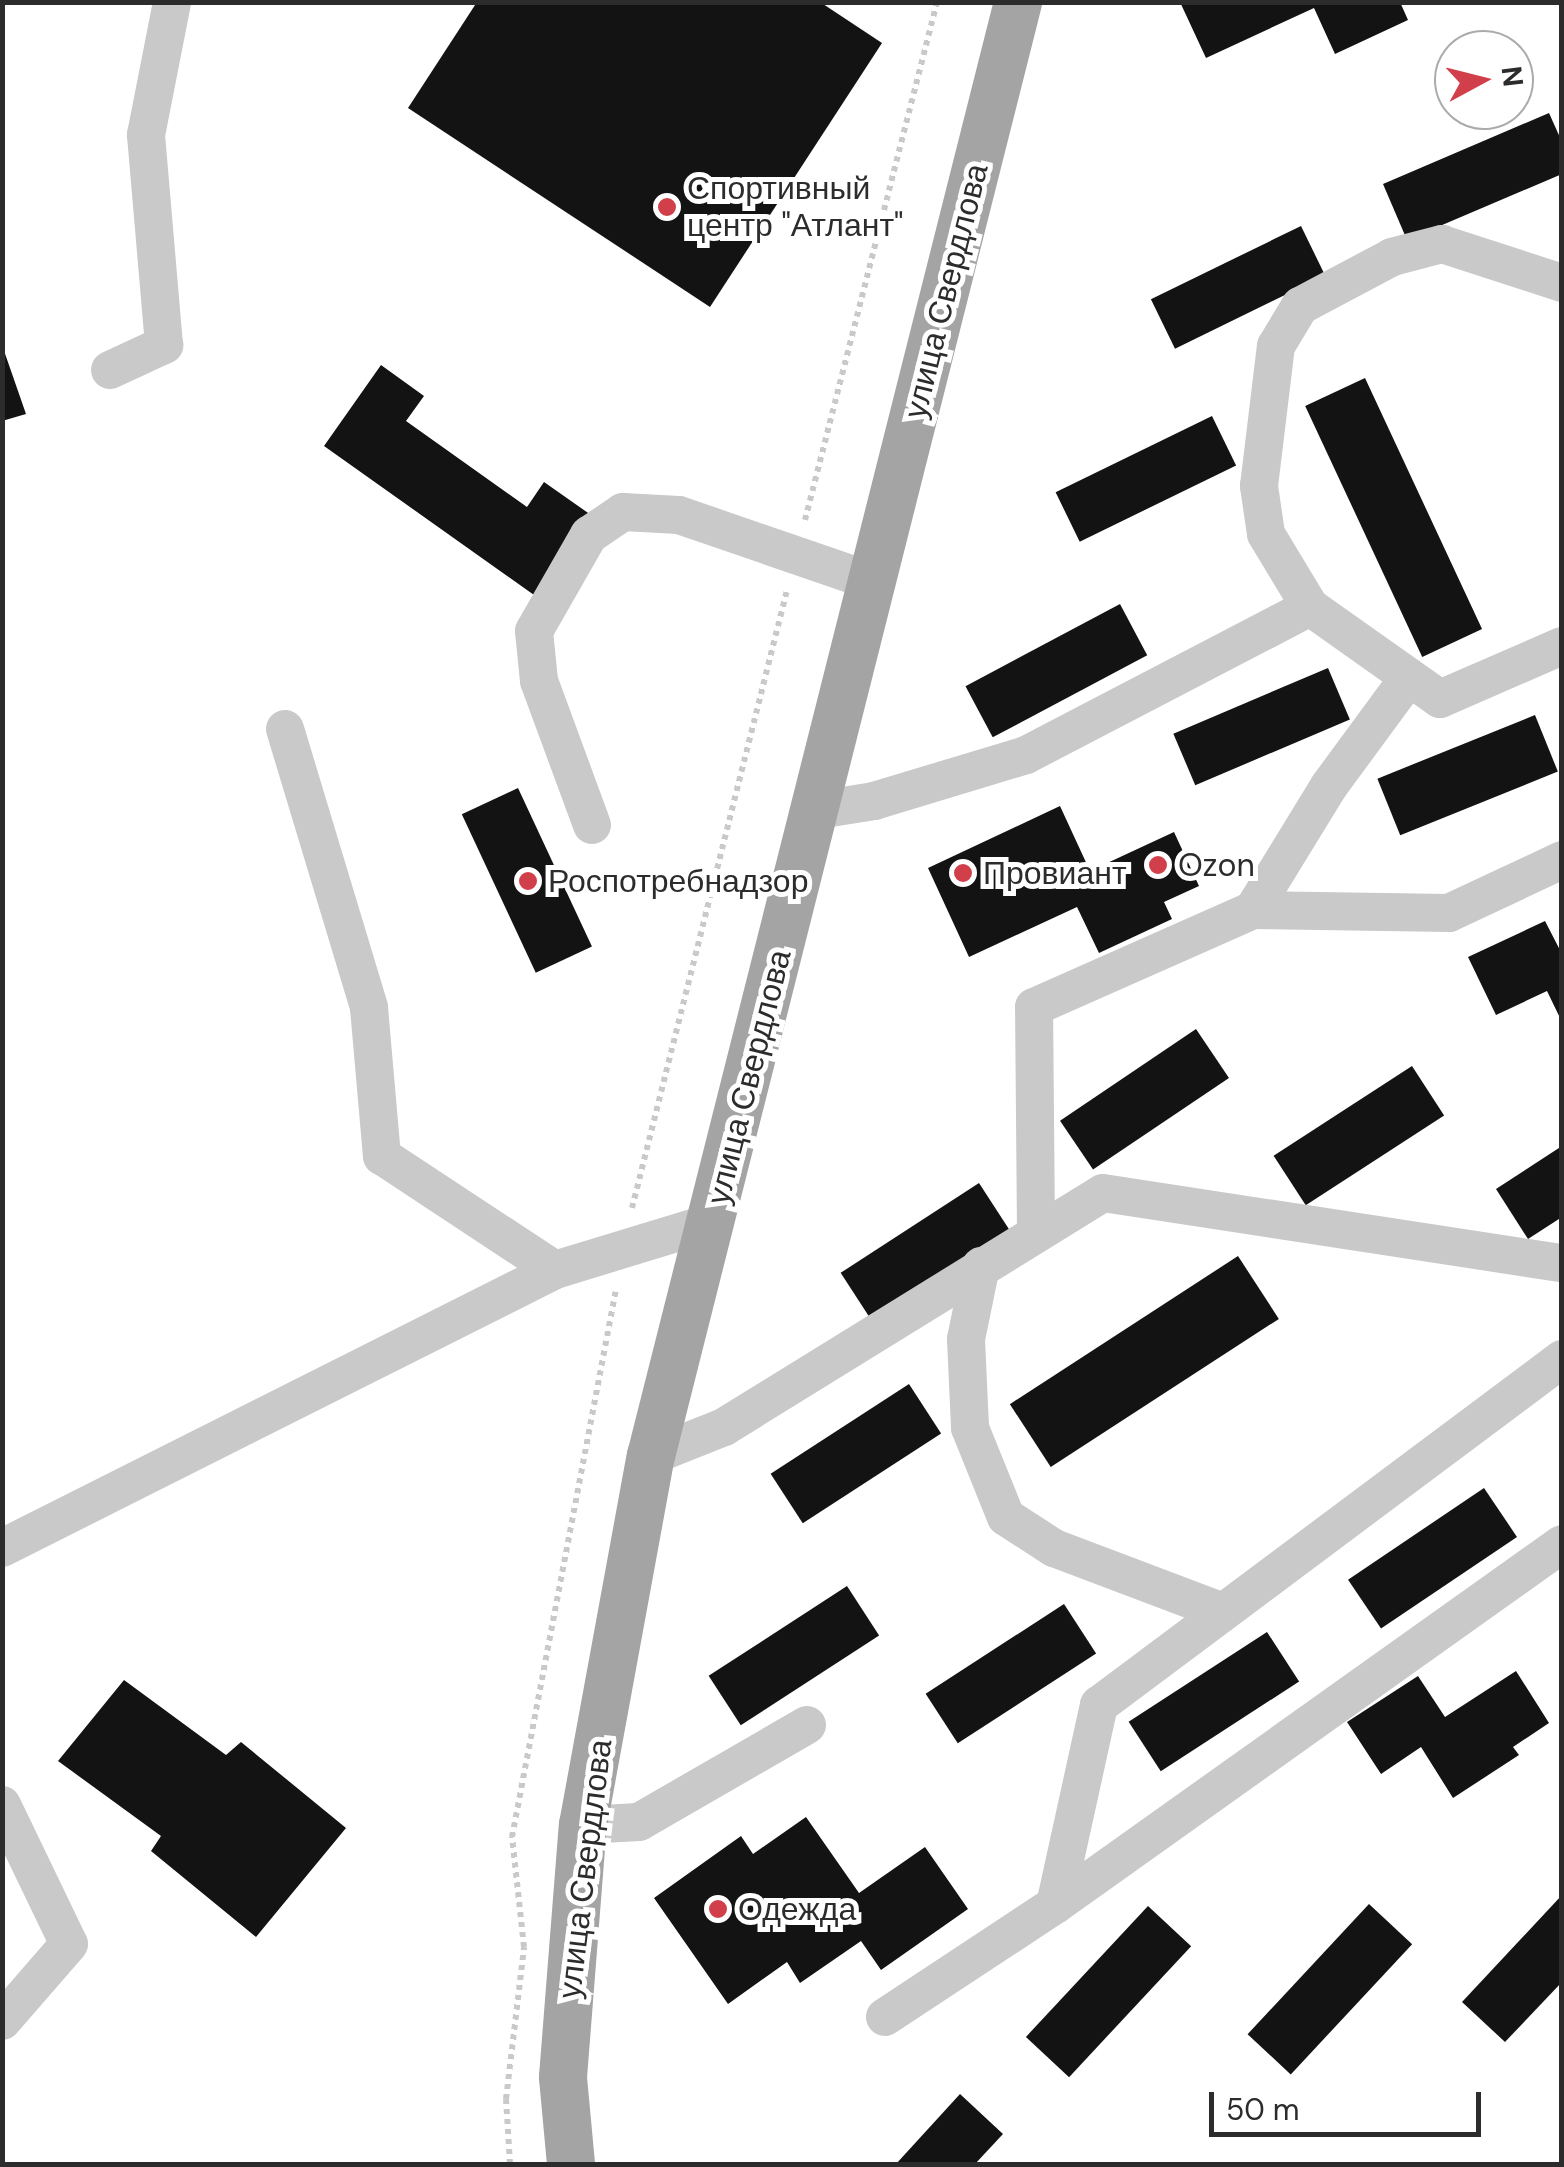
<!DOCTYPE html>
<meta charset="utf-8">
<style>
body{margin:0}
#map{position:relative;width:1564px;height:2167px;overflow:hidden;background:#fff;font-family:"DM Sans",sans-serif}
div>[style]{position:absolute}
.building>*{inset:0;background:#131313;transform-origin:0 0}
.path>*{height:6px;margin-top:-3px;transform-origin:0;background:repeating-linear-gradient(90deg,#c9c9c9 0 5px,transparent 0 10px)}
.minor>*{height:38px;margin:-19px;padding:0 19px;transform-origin:19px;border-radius:19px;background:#c9c9c9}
.major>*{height:48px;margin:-24px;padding:0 24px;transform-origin:24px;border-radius:24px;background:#a4a4a4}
.dots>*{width:28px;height:28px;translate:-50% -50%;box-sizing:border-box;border:5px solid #fff;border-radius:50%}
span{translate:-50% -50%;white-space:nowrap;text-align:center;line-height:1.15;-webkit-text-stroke:10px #fff;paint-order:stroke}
.poi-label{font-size:32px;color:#2c2c2c}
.left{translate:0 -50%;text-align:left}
.street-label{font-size:32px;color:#2c2c2c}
.frame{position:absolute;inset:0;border:5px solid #2c2c2c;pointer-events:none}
.north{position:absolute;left:1434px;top:30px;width:100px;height:100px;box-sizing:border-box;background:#fff;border:2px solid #ababab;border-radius:50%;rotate:83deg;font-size:28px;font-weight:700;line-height:40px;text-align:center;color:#2c2c2c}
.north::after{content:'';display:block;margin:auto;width:35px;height:45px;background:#d1404a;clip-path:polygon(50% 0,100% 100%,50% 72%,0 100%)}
.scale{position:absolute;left:1209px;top:2092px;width:272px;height:45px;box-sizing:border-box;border:5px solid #2c2c2c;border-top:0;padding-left:12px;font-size:30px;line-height:35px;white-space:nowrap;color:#2c2c2c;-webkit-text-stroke:8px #fff;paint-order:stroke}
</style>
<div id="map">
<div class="building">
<div style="clip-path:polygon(477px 2px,820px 2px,882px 43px,710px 307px,408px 108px)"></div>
<div style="clip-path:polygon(1180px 2px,1400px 2px,1408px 20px,1335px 54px,1314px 8px,1206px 58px)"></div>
<div style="clip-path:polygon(1549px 113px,1562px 142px,1562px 174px,1407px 240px,1383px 184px)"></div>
<div style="left:1301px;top:226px;width:55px;height:167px;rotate:64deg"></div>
<div style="clip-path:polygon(2px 345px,26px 414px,2px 421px)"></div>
<div style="clip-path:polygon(381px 365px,424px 396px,406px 421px,527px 507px,544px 482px,591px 515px,534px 595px,324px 446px)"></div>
<div style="left:1365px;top:378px;width:277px;height:66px;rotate:65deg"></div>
<div style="left:1212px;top:416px;width:55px;height:174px;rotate:64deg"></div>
<div style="left:1120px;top:604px;width:58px;height:175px;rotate:62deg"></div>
<div style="left:1328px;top:668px;width:56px;height:168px;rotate:67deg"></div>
<div style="left:1535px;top:715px;width:61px;height:170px;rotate:68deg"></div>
<div style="left:518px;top:788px;width:175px;height:62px;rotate:65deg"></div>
<div style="clip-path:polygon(1060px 806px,1090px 871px,1174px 832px,1199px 886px,1164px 902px,1172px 919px,1099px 953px,1077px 907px,969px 957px,928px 868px)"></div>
<div style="clip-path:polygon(1545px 921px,1562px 954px,1562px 1022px,1547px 991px,1496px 1015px,1468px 957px)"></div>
<div style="left:1196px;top:1029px;width:59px;height:164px;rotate:56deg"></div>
<div style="left:1412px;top:1066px;width:59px;height:165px;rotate:57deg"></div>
<div style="clip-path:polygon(1562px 1146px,1562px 1217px,1528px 1239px,1496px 1189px)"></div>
<div style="left:979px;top:1183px;width:59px;height:165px;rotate:57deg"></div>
<div style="left:1238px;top:1256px;width:75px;height:272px;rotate:57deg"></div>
<div style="left:909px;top:1384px;width:59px;height:165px;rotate:57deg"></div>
<div style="left:1484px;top:1488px;width:59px;height:164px;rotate:56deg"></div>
<div style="left:847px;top:1586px;width:59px;height:165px;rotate:57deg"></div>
<div style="left:1064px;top:1604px;width:59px;height:165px;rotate:57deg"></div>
<div style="left:1267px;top:1632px;width:59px;height:165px;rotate:57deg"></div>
<div style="clip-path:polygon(1516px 1671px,1549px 1723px,1513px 1747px,1519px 1755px,1453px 1798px,1421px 1747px,1381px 1774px,1347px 1722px,1418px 1676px,1445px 1717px)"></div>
<div style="clip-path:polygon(124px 1680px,226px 1755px,241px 1742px,346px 1828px,256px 1937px,151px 1851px,161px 1836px,58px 1761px)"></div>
<div style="clip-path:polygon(806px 1817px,859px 1893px,925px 1847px,968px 1909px,881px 1970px,861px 1941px,800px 1983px,787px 1962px,728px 2004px,654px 1898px,741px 1836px,753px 1854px)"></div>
<div style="clip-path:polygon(1562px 1895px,1562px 1982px,1505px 2042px,1462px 2002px)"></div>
<div style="left:1369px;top:1904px;width:59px;height:178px;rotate:43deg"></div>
<div style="left:1148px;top:1906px;width:59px;height:179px;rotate:43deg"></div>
<div style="clip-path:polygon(960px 2094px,1003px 2134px,975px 2164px,896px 2164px)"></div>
</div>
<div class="path">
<div style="left:805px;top:520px;width:535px;rotate:-75.7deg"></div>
<div style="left:632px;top:1208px;width:637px;rotate:-75.92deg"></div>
<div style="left:510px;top:2164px;width:65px;rotate:-93.5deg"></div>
<div style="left:506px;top:2099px;width:153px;rotate:-83.2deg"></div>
<div style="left:524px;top:1947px;width:111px;rotate:-96.2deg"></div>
<div style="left:512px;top:1837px;width:558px;rotate:-79.25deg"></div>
</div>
<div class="minor">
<div style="left:110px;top:370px;width:60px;rotate:-24.8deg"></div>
<div style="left:164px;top:345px;width:211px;rotate:-94.9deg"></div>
<div style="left:146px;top:135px;width:136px;rotate:-78.9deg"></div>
<div style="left:1310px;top:607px;width:85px;rotate:-121.1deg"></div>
<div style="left:1266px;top:534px;width:49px;rotate:-98.3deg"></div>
<div style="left:1259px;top:486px;width:141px;rotate:-83.1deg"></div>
<div style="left:1276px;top:346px;width:47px;rotate:-59deg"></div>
<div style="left:1300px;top:306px;width:104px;rotate:-28deg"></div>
<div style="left:1392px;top:257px;width:52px;rotate:-14.6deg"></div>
<div style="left:1442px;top:244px;width:126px;rotate:18deg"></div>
<div style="left:285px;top:729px;width:291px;rotate:73.2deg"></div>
<div style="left:369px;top:1008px;width:149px;rotate:85deg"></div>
<div style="left:382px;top:1156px;width:207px;rotate:33.4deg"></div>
<div style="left:818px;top:810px;width:57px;rotate:-9.1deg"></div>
<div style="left:874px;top:801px;width:159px;rotate:-16.8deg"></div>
<div style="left:1026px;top:755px;width:320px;rotate:-27.5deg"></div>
<div style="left:1310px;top:607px;width:159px;rotate:35.3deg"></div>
<div style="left:1440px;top:699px;width:133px;rotate:-23.5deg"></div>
<div style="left:592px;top:825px;width:153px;rotate:-110.2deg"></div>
<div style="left:539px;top:681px;width:50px;rotate:-95.7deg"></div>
<div style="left:534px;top:631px;width:111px;rotate:-60.2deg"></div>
<div style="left:589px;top:535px;width:41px;rotate:-34.1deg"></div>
<div style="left:623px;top:512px;width:56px;rotate:3.1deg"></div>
<div style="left:679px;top:515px;width:206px;rotate:19deg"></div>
<div style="left:1253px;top:910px;width:196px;rotate:0.9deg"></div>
<div style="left:1449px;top:913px;width:125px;rotate:-25.1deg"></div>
<div style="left:1036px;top:1231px;width:224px;rotate:-90.5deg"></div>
<div style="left:1034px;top:1007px;width:240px;rotate:-23.9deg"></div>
<div style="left:1253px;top:910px;width:145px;rotate:-58.5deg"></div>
<div style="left:1329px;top:786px;width:135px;rotate:-53.7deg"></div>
<div style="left:981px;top:1266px;width:75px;rotate:101.6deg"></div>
<div style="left:966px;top:1339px;width:89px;rotate:87.4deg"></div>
<div style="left:970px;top:1428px;width:96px;rotate:68deg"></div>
<div style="left:1006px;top:1517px;width:57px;rotate:32.9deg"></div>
<div style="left:1054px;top:1548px;width:181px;rotate:20.7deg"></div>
<div style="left:651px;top:1456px;width:79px;rotate:-21.7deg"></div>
<div style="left:724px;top:1427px;width:445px;rotate:-31.7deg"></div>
<div style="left:1103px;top:1193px;width:464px;rotate:8.7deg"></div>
<div style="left:2px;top:1548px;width:619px;rotate:-26.69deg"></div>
<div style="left:555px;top:1270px;width:164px;rotate:-17deg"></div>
<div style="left:2px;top:1805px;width:154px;rotate:64.3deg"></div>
<div style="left:69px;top:1944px;width:102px;rotate:131deg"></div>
<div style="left:583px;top:1825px;width:56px;rotate:-3.1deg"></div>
<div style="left:639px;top:1822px;width:194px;rotate:-30deg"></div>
<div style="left:1055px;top:1905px;width:205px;rotate:-77.6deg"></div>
<div style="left:1099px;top:1705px;width:578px;rotate:-36.77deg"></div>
<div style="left:885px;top:2017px;width:204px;rotate:-33.4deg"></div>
<div style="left:1055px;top:1905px;width:622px;rotate:-35.45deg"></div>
</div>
<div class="major">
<div style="left:571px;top:2164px;width:87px;rotate:-95.3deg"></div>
<div style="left:563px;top:2077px;width:253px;rotate:-85.5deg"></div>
<div style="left:583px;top:1825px;width:375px;rotate:-79.6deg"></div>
<div style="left:651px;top:1456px;width:1500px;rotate:-75.83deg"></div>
</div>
<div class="dots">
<div style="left:667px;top:207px;background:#d1404a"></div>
<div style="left:1158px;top:865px;background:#d1404a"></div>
<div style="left:963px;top:873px;background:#d1404a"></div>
<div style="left:528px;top:881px;background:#d1404a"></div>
<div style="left:718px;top:1909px;background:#d1404a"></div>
</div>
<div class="poi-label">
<span class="left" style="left:687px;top:207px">Спортивный<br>центр "Атлант"</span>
<span class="left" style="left:1178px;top:865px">Ozon</span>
<span class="left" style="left:983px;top:873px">Провиант</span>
<span class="left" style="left:548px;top:881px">Роспотребнадзор</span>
<span class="left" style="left:738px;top:1909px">Одежда</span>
</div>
<div class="street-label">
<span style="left:946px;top:291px;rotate:-76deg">улица Свердлова</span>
<span style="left:749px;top:1077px;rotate:-76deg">улица Свердлова</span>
<span style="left:585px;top:1869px;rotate:-83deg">улица Свердлова</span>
</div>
<div class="frame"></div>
<div class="north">N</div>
<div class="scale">50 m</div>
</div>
